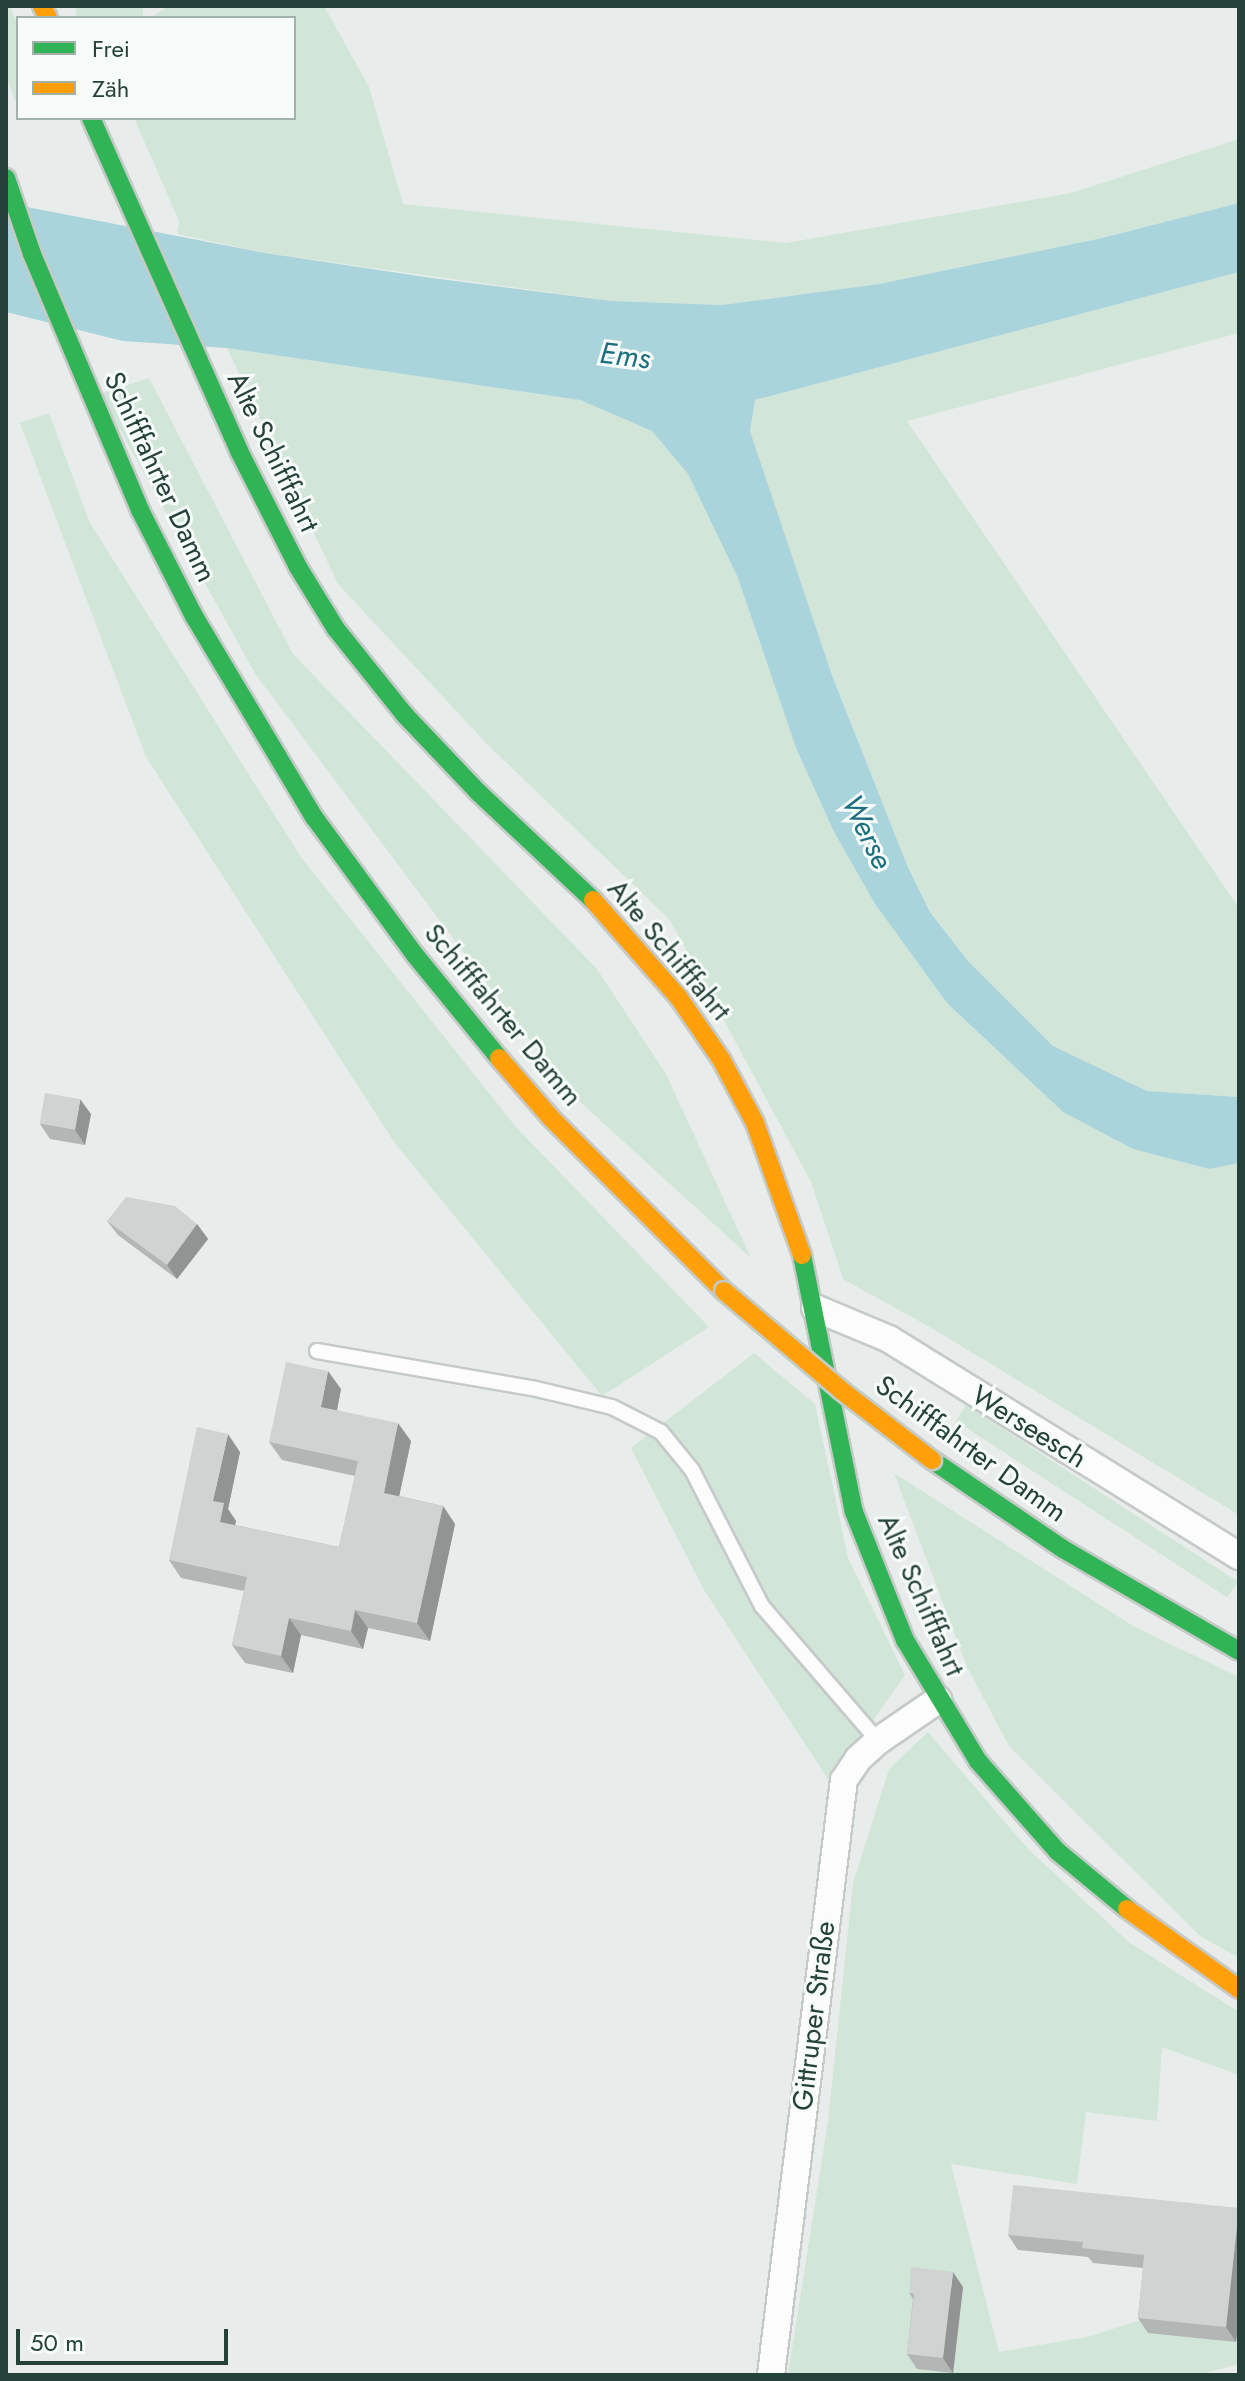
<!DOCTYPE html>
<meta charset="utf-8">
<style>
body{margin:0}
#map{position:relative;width:1245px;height:2381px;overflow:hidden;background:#e8edeb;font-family:Jost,sans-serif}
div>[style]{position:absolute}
.green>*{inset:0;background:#d1e6d8;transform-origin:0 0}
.water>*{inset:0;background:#a9d4db}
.roads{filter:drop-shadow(2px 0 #c5cac8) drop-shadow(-2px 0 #c5cac8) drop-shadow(0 2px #c5cac8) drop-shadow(0 -2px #c5cac8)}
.lane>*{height:14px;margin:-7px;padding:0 7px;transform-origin:7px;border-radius:7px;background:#fcfcfc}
.street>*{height:26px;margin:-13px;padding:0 13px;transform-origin:13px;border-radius:13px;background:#fcfcfc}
.fast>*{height:18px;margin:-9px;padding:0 9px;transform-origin:9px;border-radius:9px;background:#30b455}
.slow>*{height:18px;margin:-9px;padding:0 9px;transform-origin:9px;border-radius:9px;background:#ff9f0a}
.bridges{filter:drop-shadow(2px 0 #c3ccc9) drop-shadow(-2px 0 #c3ccc9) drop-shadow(0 2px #c3ccc9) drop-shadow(0 -2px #c3ccc9)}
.slow-bridge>*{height:18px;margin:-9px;padding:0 9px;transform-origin:9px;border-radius:9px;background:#ff9f0a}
.wall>*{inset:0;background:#b2b6b5}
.shaded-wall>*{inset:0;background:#919493}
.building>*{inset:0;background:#cfd4d2;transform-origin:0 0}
span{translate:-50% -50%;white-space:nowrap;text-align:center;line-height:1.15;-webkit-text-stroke:6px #f7fbf9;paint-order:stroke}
.street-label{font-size:28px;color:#24423a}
.water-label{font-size:30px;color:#1c6f80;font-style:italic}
.frame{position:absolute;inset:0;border:8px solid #24423a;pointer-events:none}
.legend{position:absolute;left:16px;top:16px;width:280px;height:104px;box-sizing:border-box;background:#f7fbf9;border:2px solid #a3b1ad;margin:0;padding:10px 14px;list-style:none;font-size:24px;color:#24423a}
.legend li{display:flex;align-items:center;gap:16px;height:40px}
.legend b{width:40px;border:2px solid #a3b1ad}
.scale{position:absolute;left:16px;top:2329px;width:212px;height:36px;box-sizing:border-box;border:4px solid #24423a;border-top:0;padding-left:10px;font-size:24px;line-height:28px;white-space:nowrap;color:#24423a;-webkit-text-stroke:6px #f7fbf9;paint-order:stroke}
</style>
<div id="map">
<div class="green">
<div style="clip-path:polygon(6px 6px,10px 6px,18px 26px,18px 100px,15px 100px,6px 76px)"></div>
<div style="left:76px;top:6px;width:67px;height:13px"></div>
<div style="clip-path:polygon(169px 6px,324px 6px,369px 87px,403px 204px,786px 243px,1071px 193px,1239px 139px,1239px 203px,1102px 238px,879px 284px,722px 305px,612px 301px,265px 253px,177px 234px,179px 221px,134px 118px,294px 118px,294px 18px,150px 18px)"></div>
<div style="clip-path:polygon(1239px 272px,1239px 333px,907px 421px,1239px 908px,1239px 1097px,1147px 1091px,1053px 1046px,968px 961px,931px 913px,907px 865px,833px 678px,750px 431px,755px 400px)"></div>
<div style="clip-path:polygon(227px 348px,580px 400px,652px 431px,688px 474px,738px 578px,796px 748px,834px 832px,875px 904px,947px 1003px,1063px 1112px,1133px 1149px,1209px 1169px,1239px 1163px,1239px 1515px,935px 1330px,843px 1279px,811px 1182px,670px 920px,486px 743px,338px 584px)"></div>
<div style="clip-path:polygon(149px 378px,293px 654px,597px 969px,666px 1074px,751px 1258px,566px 1089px,256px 675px,100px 394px)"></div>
<div style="clip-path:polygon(49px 413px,90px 523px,301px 857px,516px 1127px,709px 1327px,602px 1396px,394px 1142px,146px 757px,20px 423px)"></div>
<div style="clip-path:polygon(754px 1353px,815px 1404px,848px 1558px,905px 1675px,830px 1782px,704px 1590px,631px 1448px)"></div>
<div style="left:966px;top:1405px;width:324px;height:19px;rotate:33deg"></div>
<div style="clip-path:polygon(894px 1473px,1133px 1626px,1239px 1677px,1239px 1958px,1200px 1936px,1009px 1746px,967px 1667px)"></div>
<div style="clip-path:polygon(928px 1732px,1029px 1850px,1130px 1943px,1239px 2012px,1239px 2075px,1162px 2047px,1157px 2121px,1086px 2112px,1077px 2184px,951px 2164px,999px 2352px,1087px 2337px,1239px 2289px,1239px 2364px,1198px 2375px,788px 2375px,828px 2121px,853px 1883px,889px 1769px)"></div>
</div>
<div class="water">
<div style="clip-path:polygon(6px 203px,265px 253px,432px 278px,612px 301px,722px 305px,879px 284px,1102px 238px,1239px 203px,1239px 272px,755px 400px,750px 431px,833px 678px,907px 865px,930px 912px,968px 961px,1053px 1046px,1147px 1091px,1239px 1097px,1239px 1163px,1209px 1169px,1133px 1149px,1063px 1112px,947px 1003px,875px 904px,834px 832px,796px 748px,738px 578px,688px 474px,652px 431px,580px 400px,227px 348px,123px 341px,6px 312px)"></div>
</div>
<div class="roads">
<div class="lane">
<div style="left:317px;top:1351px;width:218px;rotate:9.8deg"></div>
<div style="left:532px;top:1388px;width:82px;rotate:13.4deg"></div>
<div style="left:612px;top:1407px;width:55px;rotate:27deg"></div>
<div style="left:661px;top:1432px;width:49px;rotate:50.8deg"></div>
<div style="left:692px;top:1470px;width:153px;rotate:62.8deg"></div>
<div style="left:762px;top:1606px;width:178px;rotate:49.3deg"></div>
</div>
<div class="street">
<div style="left:815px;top:1308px;width:80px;rotate:22.7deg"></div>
<div style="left:889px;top:1339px;width:412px;rotate:31.8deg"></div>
<div style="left:771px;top:2375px;width:599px;rotate:-83.01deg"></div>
<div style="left:844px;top:1780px;width:25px;rotate:-56deg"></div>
<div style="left:858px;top:1759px;width:27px;rotate:-42deg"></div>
<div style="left:878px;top:1741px;width:73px;rotate:-34.3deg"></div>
</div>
<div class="fast">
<div style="left:91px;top:118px;width:364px;rotate:66deg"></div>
<div style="left:239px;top:451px;width:130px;rotate:63deg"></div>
<div style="left:298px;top:567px;width:73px;rotate:58.5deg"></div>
<div style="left:336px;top:629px;width:109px;rotate:51.3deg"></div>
<div style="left:404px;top:714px;width:108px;rotate:46.5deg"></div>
<div style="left:478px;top:792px;width:158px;rotate:43.2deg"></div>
<div style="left:6px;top:178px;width:80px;rotate:71.1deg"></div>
<div style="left:32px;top:254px;width:278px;rotate:67.1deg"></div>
<div style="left:140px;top:510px;width:119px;rotate:63deg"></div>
<div style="left:194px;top:616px;width:234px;rotate:59.2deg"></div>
<div style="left:314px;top:817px;width:171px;rotate:53.8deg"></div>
<div style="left:415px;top:955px;width:133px;rotate:50.8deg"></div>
<div style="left:802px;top:1255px;width:262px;rotate:78.6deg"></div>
<div style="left:854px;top:1512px;width:138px;rotate:68.3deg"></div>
<div style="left:905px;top:1640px;width:141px;rotate:58.9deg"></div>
<div style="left:978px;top:1761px;width:120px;rotate:48.7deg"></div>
<div style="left:1057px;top:1851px;width:91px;rotate:39.6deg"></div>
<div style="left:932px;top:1460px;width:158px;rotate:34.2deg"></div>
<div style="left:1063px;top:1549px;width:203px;rotate:30.1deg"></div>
</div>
<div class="slow">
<div style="left:42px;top:6px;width:13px;rotate:63deg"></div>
<div style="left:593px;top:900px;width:130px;rotate:48.7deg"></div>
<div style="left:679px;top:998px;width:74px;rotate:55.5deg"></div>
<div style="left:721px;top:1059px;width:72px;rotate:62deg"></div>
<div style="left:755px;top:1123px;width:140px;rotate:70.4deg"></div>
<div style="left:499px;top:1058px;width:79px;rotate:49.1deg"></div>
<div style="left:551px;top:1118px;width:245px;rotate:45deg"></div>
<div style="left:1127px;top:1909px;width:138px;rotate:35.5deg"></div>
</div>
</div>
<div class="bridges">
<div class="slow-bridge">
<div style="left:724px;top:1291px;width:153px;rotate:40.2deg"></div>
<div style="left:841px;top:1390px;width:115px;rotate:37.6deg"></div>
</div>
</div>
<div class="wall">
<div style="clip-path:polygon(91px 1114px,85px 1145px,50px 1139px,40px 1124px)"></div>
<div style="clip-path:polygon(107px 1221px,197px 1224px,208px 1239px,177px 1279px,118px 1235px)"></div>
<div style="clip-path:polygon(341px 1389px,337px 1410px,411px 1441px,399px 1496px,443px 1506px,455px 1524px,430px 1641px,368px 1628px,363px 1649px,301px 1635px,293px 1673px,245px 1663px,232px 1645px,244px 1591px,181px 1578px,169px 1560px,240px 1452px,228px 1509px,236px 1521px,235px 1525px,339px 1547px,355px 1476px,282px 1460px,269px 1442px)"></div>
<div style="clip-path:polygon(1239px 2208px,1239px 2318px,1236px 2342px,1148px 2333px,1138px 2318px,1143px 2268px,1093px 2263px,1088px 2257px,1018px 2250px,1008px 2235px)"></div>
<div style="clip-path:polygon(963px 2287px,953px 2373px,917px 2369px,907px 2354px,913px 2299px,909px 2293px)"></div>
</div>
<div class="shaded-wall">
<div style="clip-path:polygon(80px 1099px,91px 1114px,85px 1145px,75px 1130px)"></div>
<div style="clip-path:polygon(197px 1224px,208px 1239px,177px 1279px,167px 1265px)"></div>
<div style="clip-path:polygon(328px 1371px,341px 1389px,334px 1425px,321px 1407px)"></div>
<div style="clip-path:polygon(398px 1423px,411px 1441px,396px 1511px,384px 1493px)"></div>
<div style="clip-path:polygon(228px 1434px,240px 1452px,228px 1509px,236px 1521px,232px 1539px,220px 1522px,213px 1501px)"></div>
<div style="clip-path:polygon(443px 1506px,455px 1524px,430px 1641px,417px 1623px)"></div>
<div style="clip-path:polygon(355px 1610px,368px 1628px,363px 1649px,351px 1631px)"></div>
<div style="clip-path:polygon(289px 1618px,301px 1635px,293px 1673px,281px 1656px)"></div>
<div style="clip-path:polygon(1239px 2208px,1239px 2318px,1236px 2342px,1226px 2327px)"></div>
<div style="clip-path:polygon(953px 2272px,963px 2287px,953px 2373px,943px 2358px)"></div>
</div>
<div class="building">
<div style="left:45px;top:1093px;width:36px;height:31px;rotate:10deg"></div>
<div style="clip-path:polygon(126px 1197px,175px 1206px,197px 1224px,167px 1265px,107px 1221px)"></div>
<div style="clip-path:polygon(286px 1362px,328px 1371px,321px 1407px,398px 1423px,384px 1493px,443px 1506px,417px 1623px,355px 1610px,351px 1631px,289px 1618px,281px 1656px,232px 1645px,247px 1577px,169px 1560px,197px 1427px,228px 1434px,213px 1501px,224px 1503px,220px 1522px,339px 1547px,358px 1461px,269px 1442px)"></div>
<div style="clip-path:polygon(1013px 2185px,1239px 2208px,1226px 2327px,1138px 2318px,1144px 2255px,1082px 2248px,1083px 2242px,1008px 2235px)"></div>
<div style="clip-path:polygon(911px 2267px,953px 2272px,943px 2358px,907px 2354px,914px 2294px,909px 2293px)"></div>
</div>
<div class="street-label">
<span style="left:273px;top:452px;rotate:64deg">Alte Schifffahrt</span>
<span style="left:160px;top:477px;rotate:65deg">Schifffahrter Damm</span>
<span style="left:669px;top:950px;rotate:50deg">Alte Schifffahrt</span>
<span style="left:503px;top:1015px;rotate:50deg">Schifffahrter Damm</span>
<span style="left:1029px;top:1427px;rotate:32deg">Werseesch</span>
<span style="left:971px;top:1449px;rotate:36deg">Schifffahrter Damm</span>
<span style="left:921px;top:1595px;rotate:66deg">Alte Schifffahrt</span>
<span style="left:814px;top:2016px;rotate:-83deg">Gittruper Straße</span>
</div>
<div class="water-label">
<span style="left:625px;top:356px;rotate:7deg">Ems</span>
<span style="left:867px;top:832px;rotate:64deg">Werse</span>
</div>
<div class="frame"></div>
<ul class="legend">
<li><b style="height:10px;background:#30b455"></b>Frei</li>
<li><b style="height:10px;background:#ff9f0a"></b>Zäh</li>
</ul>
<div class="scale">50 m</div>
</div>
